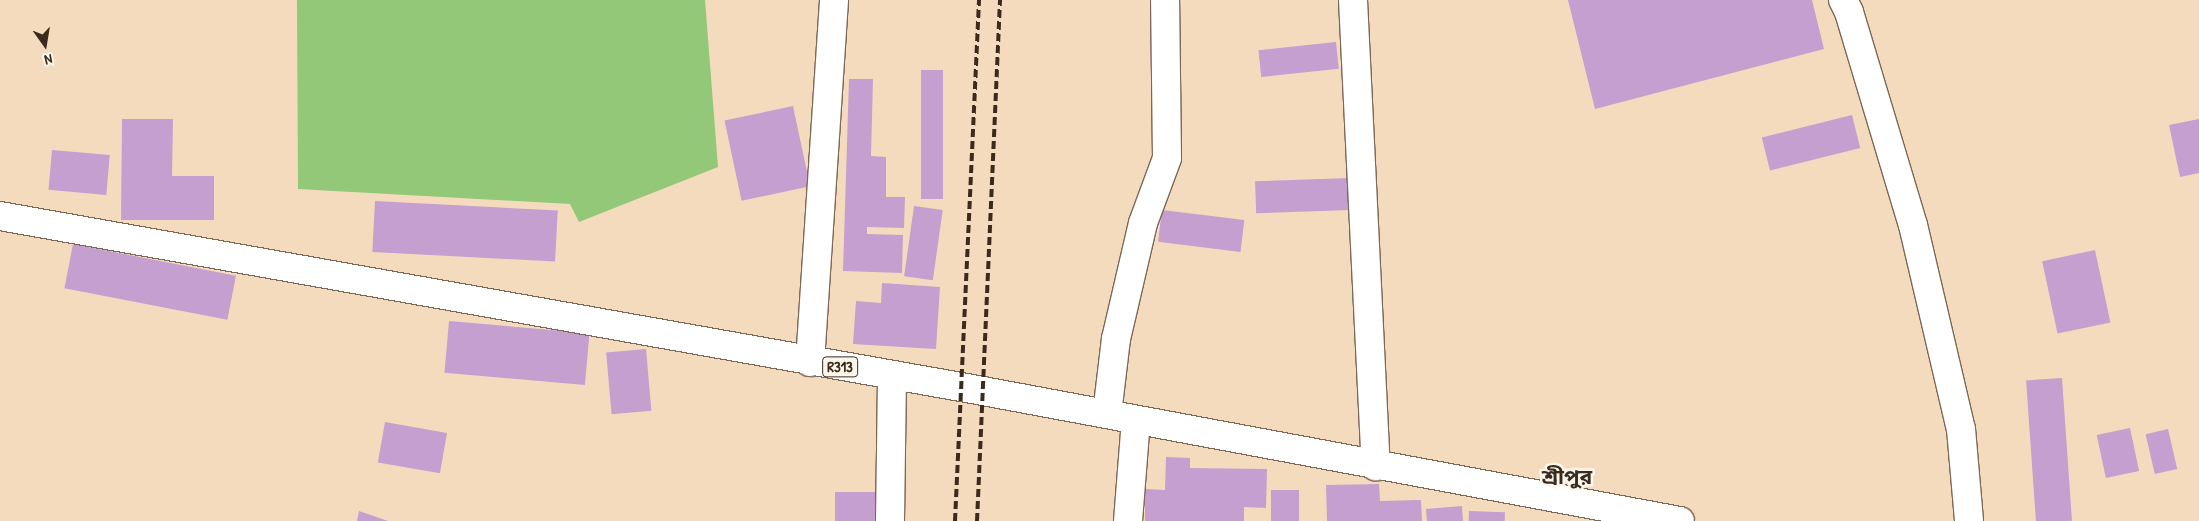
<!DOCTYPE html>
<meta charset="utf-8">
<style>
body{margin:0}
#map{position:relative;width:2199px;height:521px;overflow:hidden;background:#f4dbbe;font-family:"Patrick Hand","Noto Sans Bengali",sans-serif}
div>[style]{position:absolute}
.green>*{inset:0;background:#93c879}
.building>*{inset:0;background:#c49fcf;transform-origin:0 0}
.roads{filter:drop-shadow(1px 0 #7c6856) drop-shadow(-1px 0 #7c6856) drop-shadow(0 1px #7c6856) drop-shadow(0 -1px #7c6856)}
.minor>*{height:28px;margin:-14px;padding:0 14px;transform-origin:14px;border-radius:14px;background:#fff}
.tertiary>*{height:28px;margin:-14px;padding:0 14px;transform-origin:14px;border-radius:14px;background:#fff}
.primary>*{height:28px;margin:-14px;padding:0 14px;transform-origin:14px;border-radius:14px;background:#fff}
.rail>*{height:4px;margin-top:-2px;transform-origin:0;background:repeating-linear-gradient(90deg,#3b2a1e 0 8px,transparent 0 12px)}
span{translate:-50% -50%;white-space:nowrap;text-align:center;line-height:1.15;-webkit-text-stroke:5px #fbf7ec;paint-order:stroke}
.shield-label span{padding:1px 4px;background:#fbf7ec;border:1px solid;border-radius:4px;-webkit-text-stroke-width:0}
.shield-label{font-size:15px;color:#3b2a1e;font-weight:700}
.district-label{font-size:21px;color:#3b2a1e;font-weight:700}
.north{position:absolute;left:20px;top:20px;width:50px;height:50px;-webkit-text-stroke:4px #fbf7ec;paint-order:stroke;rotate:167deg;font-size:14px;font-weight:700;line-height:20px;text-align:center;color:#3b2a1e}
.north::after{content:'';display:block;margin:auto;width:18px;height:22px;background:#3b2a1e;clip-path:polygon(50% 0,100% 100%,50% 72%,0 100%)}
</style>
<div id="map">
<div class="green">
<div style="clip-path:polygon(297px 0,705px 0,718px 167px,579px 222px,570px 204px,298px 189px)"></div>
</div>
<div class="building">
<div style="clip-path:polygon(1568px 0,1812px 0,1824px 49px,1595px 109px)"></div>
<div style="left:1336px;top:42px;width:27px;height:78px;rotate:84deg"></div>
<div style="left:921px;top:70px;width:22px;height:129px"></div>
<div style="clip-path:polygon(849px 79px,873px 79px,871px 156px,886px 157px,886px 197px,905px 197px,904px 228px,867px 227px,867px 234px,903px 235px,902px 273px,843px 271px)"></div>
<div style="left:793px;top:106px;width:82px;height:70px;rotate:78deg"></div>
<div style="left:1852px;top:115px;width:34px;height:93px;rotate:76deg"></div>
<div style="clip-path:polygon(122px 119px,173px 119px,172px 176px,214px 176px,214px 220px,121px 220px)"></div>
<div style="clip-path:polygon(2199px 119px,2199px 173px,2180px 177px,2169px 125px)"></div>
<div style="left:52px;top:150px;width:58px;height:40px;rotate:5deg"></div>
<div style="left:1350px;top:178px;width:32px;height:95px;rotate:88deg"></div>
<div style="left:375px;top:201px;width:183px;height:51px;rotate:3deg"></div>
<div style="left:914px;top:206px;width:29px;height:71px;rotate:8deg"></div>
<div style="left:1162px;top:210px;width:83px;height:32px;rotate:7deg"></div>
<div style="left:73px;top:244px;width:166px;height:45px;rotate:11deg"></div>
<div style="left:2095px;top:250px;width:74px;height:54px;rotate:78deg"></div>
<div style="clip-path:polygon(882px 283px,940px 287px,936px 349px,853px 344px,856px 301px,881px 303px)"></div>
<div style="left:449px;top:321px;width:141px;height:52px;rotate:5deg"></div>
<div style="left:646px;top:349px;width:62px;height:40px;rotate:85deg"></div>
<div style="left:2062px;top:378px;width:143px;height:36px;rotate:86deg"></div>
<div style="left:385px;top:422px;width:63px;height:41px;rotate:10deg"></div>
<div style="left:2130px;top:428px;width:44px;height:34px;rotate:78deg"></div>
<div style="left:2168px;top:429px;width:41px;height:23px;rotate:77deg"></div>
<div style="clip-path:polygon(1166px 457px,1190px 458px,1190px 468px,1267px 469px,1266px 508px,1244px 507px,1244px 521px,1145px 521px,1145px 489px,1165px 490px)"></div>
<div style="clip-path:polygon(1379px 484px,1380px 501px,1421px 500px,1422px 521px,1327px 521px,1326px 485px)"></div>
<div style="left:1271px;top:490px;width:28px;height:31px"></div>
<div style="left:835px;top:492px;width:47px;height:29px"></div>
<div style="clip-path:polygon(1462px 506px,1463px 521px,1427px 521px,1426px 509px)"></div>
<div style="clip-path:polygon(359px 511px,388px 521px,357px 521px)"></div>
<div style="left:1469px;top:511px;width:36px;height:10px;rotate:2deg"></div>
</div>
<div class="roads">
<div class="minor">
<div style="left:1353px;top:0;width:467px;rotate:87.2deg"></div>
<div style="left:1843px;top:0;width:13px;rotate:63deg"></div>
<div style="left:1849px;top:12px;width:222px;rotate:73.3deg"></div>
<div style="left:1913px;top:225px;width:210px;rotate:76.8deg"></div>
<div style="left:1961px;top:429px;width:92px;rotate:85deg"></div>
<div style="left:1107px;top:414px;width:76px;rotate:-83.2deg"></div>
<div style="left:1116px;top:339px;width:119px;rotate:-76.9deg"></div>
<div style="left:1143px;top:223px;width:69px;rotate:-69.7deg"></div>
<div style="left:1167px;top:158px;width:158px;rotate:-90.7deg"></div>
<div style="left:890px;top:521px;width:145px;rotate:-89.2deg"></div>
<div style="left:1128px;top:521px;width:101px;rotate:-85.5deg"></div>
</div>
<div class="tertiary">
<div style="left:810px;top:362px;width:363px;rotate:-86.2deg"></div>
</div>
<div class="primary">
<div style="left:0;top:216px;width:998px;rotate:10.09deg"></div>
<div style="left:983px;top:391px;width:709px;rotate:10.57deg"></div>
</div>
</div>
<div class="rail">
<div style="left:955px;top:521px;width:522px;rotate:-87.36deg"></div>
<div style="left:977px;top:521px;width:522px;rotate:-87.47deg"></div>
</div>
<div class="shield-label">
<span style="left:840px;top:367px">R313</span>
</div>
<div class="district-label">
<span style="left:1567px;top:477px">শ্রীপুর</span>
</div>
<div class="north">N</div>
</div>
